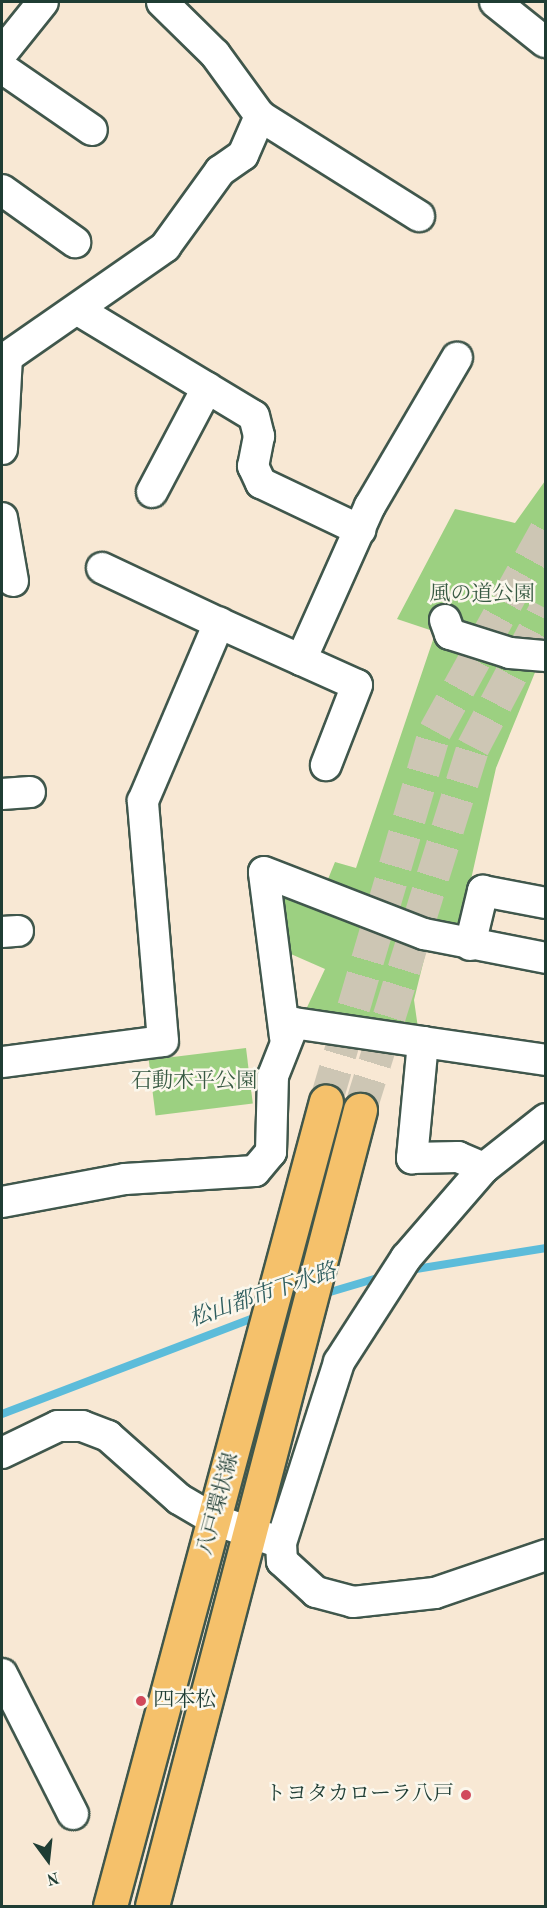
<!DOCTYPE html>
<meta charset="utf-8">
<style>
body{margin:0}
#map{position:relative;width:547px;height:1908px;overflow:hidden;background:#f8e8d4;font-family:"Old Standard TT","Noto Serif JP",serif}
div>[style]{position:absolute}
.green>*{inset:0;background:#9cd081;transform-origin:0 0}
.stream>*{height:8px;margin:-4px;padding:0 4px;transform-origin:4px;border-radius:4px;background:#5cbcda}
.major-tunnel>*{height:33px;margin-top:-16.5px;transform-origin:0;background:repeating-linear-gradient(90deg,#cdc6b4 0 33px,transparent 0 49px)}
.roads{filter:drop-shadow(2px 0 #40574c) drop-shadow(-2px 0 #40574c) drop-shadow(0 2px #40574c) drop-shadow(0 -2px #40574c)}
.minor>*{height:30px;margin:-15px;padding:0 15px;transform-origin:15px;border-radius:15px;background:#fff}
.major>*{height:33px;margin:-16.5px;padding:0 16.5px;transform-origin:16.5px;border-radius:16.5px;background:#f5c16b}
.dots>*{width:16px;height:16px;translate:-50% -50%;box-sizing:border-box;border:3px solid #fbf7ec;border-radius:50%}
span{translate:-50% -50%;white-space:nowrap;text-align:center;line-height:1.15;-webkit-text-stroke:5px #fbf7ec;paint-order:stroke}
.park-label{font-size:21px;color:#385a43}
.street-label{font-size:21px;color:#1f3d34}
.poi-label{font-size:21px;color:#1f3d34}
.left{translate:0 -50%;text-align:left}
.right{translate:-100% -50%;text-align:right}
.water-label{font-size:22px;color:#2e5d5e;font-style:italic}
.frame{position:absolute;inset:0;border:3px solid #1f3d34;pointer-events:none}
.north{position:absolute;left:18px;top:1830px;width:60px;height:60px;-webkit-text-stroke:4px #fbf7ec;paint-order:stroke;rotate:165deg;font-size:16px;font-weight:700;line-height:24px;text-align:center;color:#1f3d34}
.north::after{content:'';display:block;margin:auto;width:21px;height:27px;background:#1f3d34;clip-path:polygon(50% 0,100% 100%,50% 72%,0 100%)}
</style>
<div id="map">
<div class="green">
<div style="clip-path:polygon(545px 481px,545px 648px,496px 768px,459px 933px,432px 927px,414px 1000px,419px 1035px,302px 1018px,325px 969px,284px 951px,276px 909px,290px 892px,319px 901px,335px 862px,356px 868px,434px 637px,430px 630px,397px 619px,455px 509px,515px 523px)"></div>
<div style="left:246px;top:1048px;width:56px;height:98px;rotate:83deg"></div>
</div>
<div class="stream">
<div style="left:410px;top:1270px;width:138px;rotate:-9.2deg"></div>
<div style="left:320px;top:1295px;width:67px;rotate:-16.5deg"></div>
<div style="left:2px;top:1414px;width:274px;rotate:-20.9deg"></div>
</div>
<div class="major-tunnel">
<div style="left:326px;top:1101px;width:386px;rotate:-73.6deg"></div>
<div style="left:435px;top:731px;width:230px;rotate:-61.1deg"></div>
<div style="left:360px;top:1110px;width:380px;rotate:-72.7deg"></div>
<div style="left:473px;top:747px;width:157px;rotate:-62.3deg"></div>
</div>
<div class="roads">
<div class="minor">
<div style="left:162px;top:2px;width:74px;rotate:44.5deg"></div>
<div style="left:215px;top:54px;width:77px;rotate:54deg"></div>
<div style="left:260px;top:116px;width:188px;rotate:32.2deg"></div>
<div style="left:495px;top:2px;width:64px;rotate:38.7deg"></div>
<div style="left:2px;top:53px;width:65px;rotate:-51.2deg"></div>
<div style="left:2px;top:68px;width:109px;rotate:34.6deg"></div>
<div style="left:2px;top:190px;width:90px;rotate:35.5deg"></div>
<div style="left:78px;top:310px;width:205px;rotate:31.1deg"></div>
<div style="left:254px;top:416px;width:21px;rotate:76deg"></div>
<div style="left:259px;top:436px;width:31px;rotate:101deg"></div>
<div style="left:253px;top:466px;width:19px;rotate:65deg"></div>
<div style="left:261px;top:483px;width:110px;rotate:25.4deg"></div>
<div style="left:2px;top:449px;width:92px;rotate:-86.9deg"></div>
<div style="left:7px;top:357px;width:193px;rotate:-34.8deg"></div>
<div style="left:165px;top:247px;width:94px;rotate:-54.1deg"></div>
<div style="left:220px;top:171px;width:28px;rotate:-35deg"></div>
<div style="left:243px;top:155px;width:43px;rotate:-66.4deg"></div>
<div style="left:152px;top:492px;width:118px;rotate:-62.1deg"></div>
<div style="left:2px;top:518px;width:64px;rotate:80.1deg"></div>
<div style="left:102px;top:568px;width:129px;rotate:25.2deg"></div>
<div style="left:445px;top:620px;width:15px;rotate:70deg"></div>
<div style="left:450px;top:634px;width:63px;rotate:17.6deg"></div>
<div style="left:510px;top:653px;width:36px;rotate:5deg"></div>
<div style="left:301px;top:660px;width:169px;rotate:-65.9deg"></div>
<div style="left:370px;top:506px;width:172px;rotate:-59.6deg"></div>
<div style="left:2px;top:794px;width:28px;rotate:-4deg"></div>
<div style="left:2px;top:932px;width:16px;rotate:-4deg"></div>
<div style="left:470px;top:945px;width:56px;rotate:-76.5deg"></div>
<div style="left:483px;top:891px;width:64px;rotate:10.8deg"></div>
<div style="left:285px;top:1037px;width:166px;rotate:-97.3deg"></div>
<div style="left:264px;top:872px;width:172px;rotate:21.2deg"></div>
<div style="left:424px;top:934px;width:124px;rotate:11.1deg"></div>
<div style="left:423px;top:1042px;width:124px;rotate:8.3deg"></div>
<div style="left:2px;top:1062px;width:162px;rotate:-7.4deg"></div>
<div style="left:163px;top:1041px;width:241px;rotate:-94.8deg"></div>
<div style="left:143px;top:801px;width:194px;rotate:-66.9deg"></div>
<div style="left:219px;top:623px;width:151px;rotate:24.2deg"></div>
<div style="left:357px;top:685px;width:86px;rotate:111.2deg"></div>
<div style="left:2px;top:1202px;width:125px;rotate:-10.6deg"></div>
<div style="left:125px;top:1179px;width:130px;rotate:-3.5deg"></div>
<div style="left:255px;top:1171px;width:25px;rotate:-50deg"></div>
<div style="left:271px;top:1152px;width:76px;rotate:-88.5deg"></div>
<div style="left:273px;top:1076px;width:57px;rotate:-68.4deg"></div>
<div style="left:294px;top:1023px;width:130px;rotate:8.4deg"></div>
<div style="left:423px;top:1042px;width:117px;rotate:95.4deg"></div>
<div style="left:412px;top:1158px;width:46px;rotate:-1.2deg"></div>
<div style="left:458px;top:1157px;width:28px;rotate:23deg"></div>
<div style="left:2px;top:1453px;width:62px;rotate:-25.7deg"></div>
<div style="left:58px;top:1426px;width:24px"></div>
<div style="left:82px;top:1426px;width:28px;rotate:21deg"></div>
<div style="left:108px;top:1436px;width:95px;rotate:41.6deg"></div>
<div style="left:179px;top:1499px;width:42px;rotate:30.3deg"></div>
<div style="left:215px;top:1520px;width:70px;rotate:19.2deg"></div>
<div style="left:281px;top:1543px;width:18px;rotate:87deg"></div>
<div style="left:282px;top:1561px;width:46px;rotate:42.4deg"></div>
<div style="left:316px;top:1592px;width:38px;rotate:15deg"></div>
<div style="left:353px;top:1602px;width:82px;rotate:-6.3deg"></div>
<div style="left:435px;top:1593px;width:117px;rotate:-18.9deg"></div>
<div style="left:281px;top:1543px;width:190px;rotate:-72.2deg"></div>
<div style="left:339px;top:1362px;width:124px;rotate:-57.2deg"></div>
<div style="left:406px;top:1258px;width:119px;rotate:-49.1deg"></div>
<div style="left:484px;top:1168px;width:79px;rotate:-38.3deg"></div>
<div style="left:2px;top:1674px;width:157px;rotate:63.1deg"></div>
</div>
<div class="major">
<div style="left:110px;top:1906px;width:833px;rotate:-74.98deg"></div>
<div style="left:152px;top:1906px;width:823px;rotate:-75.36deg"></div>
</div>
</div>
<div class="dots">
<div style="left:141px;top:1701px;background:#d1495b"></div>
<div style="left:466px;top:1795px;background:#d1495b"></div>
</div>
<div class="park-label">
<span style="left:482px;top:595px">風の道公園</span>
<span style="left:194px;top:1082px">石動木平公園</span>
</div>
<div class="street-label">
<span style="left:219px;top:1504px;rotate:-75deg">八戸環状線</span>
</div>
<div class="poi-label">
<span class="left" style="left:153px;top:1701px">四本松</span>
<span class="right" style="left:454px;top:1795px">トヨタカローラ八戸</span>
</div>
<div class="water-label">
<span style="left:263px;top:1296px;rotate:-19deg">松山都市下水路</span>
</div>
<div class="frame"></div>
<div class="north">N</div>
</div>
